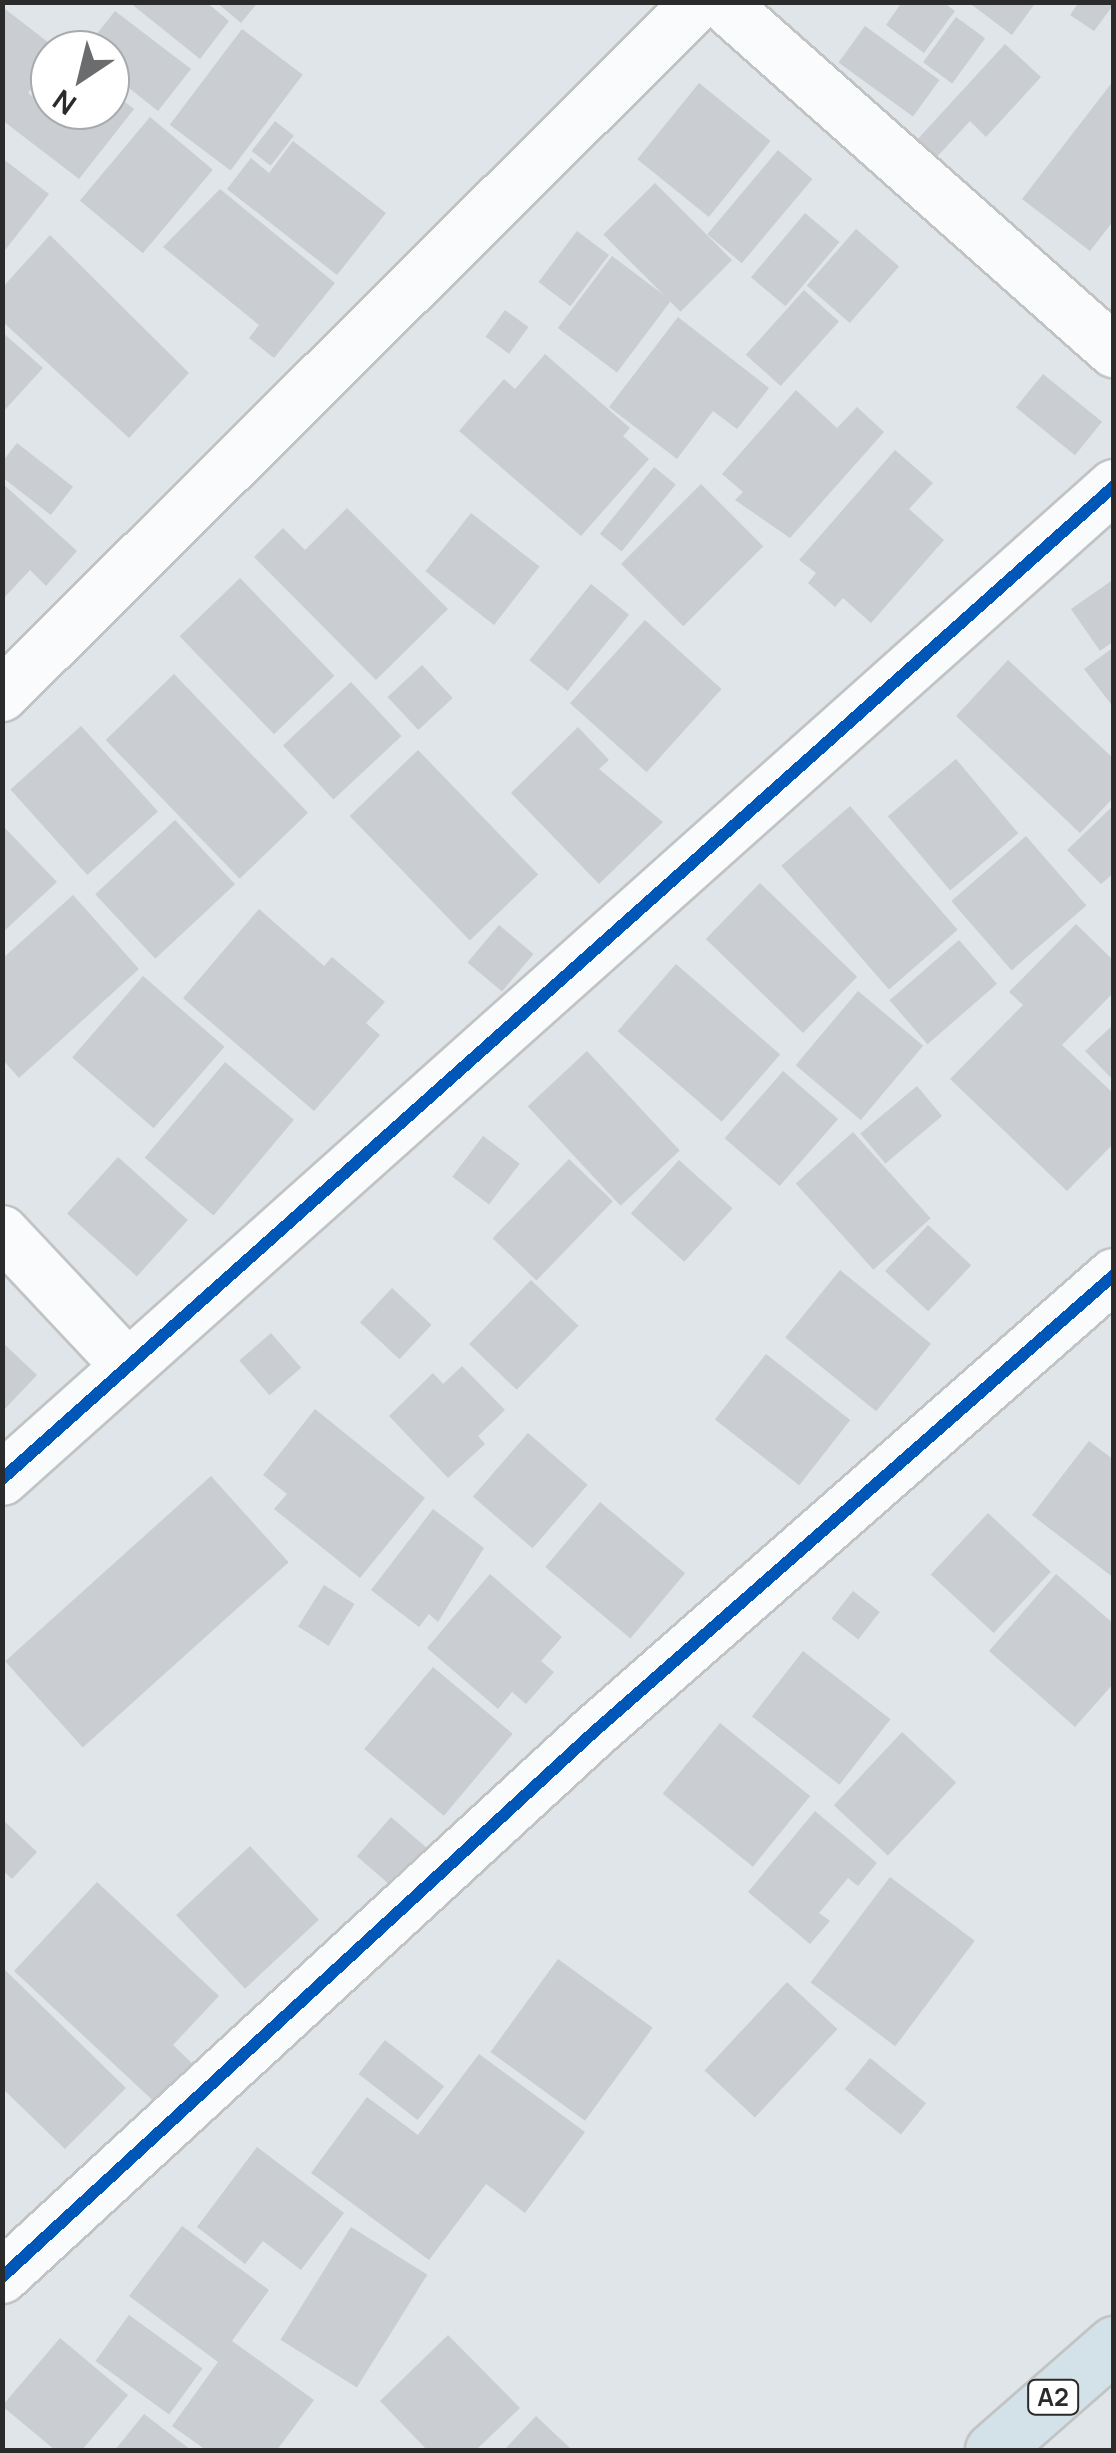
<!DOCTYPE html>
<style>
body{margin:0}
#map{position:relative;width:1116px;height:2453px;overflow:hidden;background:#e0e5e9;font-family:Manrope,sans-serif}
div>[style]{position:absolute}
.building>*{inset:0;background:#cacdd1;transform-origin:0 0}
.roads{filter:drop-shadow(2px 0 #c2c3c3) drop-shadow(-2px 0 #c2c3c3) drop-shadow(0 2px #c2c3c3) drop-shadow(0 -2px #c2c3c3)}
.minor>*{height:52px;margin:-26px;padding:0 26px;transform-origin:26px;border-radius:26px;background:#fafbfc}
.highway>*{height:55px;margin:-27.5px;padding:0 27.5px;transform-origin:27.5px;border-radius:27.5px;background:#d3e2e9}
.cycleway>*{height:12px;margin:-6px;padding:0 6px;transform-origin:6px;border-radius:6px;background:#0057b8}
span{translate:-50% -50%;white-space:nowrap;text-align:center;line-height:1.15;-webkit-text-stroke:8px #fff;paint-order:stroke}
.shield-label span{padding:2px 8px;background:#fff;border:2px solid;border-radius:8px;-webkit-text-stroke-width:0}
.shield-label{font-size:25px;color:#2b2b2b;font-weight:700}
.frame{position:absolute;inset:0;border:5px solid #2b2b2b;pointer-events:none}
.north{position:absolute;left:30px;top:30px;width:100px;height:100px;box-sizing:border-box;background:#fff;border:2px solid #aaa;border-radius:50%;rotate:215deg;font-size:28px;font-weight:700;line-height:40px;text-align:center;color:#2b2b2b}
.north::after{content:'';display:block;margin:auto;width:35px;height:45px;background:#6a6c6e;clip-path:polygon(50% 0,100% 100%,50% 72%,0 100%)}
</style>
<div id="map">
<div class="building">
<div style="clip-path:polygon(129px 2px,206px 2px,229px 21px,200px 59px)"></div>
<div style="clip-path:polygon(216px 2px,258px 2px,241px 23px)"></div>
<div style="clip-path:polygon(902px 2px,943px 2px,955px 11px,924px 53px,886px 25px)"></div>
<div style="clip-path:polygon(968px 2px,1036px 2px,1012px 35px)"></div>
<div style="clip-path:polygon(1079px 2px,1114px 2px,1114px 4px,1094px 31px,1070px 15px)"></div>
<div style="clip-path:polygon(5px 9px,58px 50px,50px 50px,50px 65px,28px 93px,63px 120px,71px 110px,110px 110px,110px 90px,134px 109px,79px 179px,2px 120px)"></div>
<div style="clip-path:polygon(115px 11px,191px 69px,158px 111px,110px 73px,110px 50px,84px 50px)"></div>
<div style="left:956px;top:17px;width:36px;height:56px;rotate:36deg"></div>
<div style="left:865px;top:26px;width:92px;height:45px;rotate:36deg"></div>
<div style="left:242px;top:29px;width:76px;height:120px;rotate:37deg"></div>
<div style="clip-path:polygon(1005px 44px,1041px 77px,986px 137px,970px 121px,935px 159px,915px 142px)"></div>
<div style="clip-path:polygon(1114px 80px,1114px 220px,1090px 251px,1022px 199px)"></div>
<div style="left:699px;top:83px;width:92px;height:98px;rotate:39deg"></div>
<div style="left:150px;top:117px;width:82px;height:109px;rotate:40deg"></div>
<div style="left:275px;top:121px;width:24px;height:38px;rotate:38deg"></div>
<div style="clip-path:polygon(293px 141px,386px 213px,337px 275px,227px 189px,251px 158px,269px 173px)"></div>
<div style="left:778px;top:150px;width:45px;height:110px;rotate:40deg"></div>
<div style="clip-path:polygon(2px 158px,49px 194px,2px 254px)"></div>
<div style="left:655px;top:183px;width:109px;height:73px;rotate:45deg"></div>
<div style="clip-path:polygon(220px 189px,335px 283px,274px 358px,249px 338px,259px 325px,163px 247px)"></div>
<div style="left:805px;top:213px;width:45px;height:84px;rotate:40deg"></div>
<div style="left:856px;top:229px;width:57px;height:75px;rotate:41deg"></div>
<div style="left:577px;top:231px;width:40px;height:64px;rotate:37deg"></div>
<div style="clip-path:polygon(50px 235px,189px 373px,129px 438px,2px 321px,2px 288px)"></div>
<div style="left:612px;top:256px;width:74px;height:90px;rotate:37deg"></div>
<div style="left:804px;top:290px;width:47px;height:87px;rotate:42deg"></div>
<div style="left:505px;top:310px;width:29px;height:33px;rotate:36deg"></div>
<div style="clip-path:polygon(678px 317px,769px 388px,737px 429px,713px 411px,677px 459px,609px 407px)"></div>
<div style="clip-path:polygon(2px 332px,43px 368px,2px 413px)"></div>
<div style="clip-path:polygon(545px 354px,630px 428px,623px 436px,649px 459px,581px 536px,459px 431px,504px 379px,515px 389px)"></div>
<div style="left:1043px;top:374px;width:76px;height:43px;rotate:39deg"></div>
<div style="clip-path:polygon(796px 390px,837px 428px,857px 407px,884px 432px,790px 538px,735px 500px,743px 492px,722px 474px)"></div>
<div style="left:17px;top:443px;width:71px;height:36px;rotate:38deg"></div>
<div style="clip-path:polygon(895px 450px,933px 483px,909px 509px,944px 540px,871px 623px,843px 598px,835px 607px,808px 583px,816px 573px,799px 560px)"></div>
<div style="left:654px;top:467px;width:28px;height:86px;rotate:39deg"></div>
<div style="clip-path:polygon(2px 483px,77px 551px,46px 586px,30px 570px,2px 600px)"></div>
<div style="left:701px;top:484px;width:88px;height:113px;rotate:45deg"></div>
<div style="clip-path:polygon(347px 508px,448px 609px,376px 680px,254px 557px,283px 528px,305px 550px)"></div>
<div style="left:471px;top:513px;width:87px;height:74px;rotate:38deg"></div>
<div style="left:240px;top:578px;width:136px;height:84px;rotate:46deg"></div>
<div style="clip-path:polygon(1114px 579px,1114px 641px,1100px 651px,1071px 609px)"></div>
<div style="left:591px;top:584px;width:49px;height:98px;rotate:39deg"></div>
<div style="left:645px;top:620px;width:103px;height:112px;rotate:42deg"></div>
<div style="clip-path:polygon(1114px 647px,1114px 708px,1084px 669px)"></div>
<div style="clip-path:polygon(1008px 660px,1114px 759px,1114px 797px,1080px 833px,956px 716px)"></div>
<div style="left:422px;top:665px;width:45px;height:47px;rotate:47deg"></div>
<div style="left:174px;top:674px;width:193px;height:95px;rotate:46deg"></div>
<div style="left:351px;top:682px;width:74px;height:93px;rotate:47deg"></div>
<div style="left:81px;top:726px;width:115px;height:95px;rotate:48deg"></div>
<div style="clip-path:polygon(578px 727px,609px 760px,599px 769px,663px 822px,599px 884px,511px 793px)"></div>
<div style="left:418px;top:750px;width:173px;height:95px;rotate:46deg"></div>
<div style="left:956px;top:759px;width:97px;height:89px;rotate:50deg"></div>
<div style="clip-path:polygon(1114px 805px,1114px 873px,1101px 884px,1067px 850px)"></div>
<div style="left:850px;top:806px;width:164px;height:91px;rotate:49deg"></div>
<div style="left:175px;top:820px;width:88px;height:109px;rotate:47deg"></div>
<div style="clip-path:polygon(2px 825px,57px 882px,2px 933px)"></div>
<div style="left:1026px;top:836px;width:92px;height:99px;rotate:49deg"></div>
<div style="left:760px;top:883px;width:135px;height:78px;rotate:44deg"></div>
<div style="clip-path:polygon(73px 895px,139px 969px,19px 1078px,2px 1059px,2px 959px)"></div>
<div style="clip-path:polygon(259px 909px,324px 966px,332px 957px,385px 1002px,366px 1023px,380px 1035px,314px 1111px,183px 998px)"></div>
<div style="clip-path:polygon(1076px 924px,1114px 961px,1114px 992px,1062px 1045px,1114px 1094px,1114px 1143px,1067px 1191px,950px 1079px,1023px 1005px,1009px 992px)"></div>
<div style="left:499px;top:925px;width:45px;height:49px;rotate:40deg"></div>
<div style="left:959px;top:940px;width:58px;height:92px;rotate:49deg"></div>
<div style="left:676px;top:964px;width:138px;height:89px;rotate:41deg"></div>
<div style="left:143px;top:976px;width:108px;height:108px;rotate:41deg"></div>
<div style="left:858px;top:991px;width:85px;height:97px;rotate:40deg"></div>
<div style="clip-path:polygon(1114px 1024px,1114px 1081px,1085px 1051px)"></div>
<div style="left:587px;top:1051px;width:136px;height:81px;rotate:47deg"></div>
<div style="left:225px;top:1062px;width:90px;height:125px;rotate:40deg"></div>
<div style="left:783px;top:1071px;width:73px;height:89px;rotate:41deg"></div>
<div style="left:917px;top:1086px;width:39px;height:74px;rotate:50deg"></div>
<div style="left:853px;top:1132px;width:116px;height:77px;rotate:48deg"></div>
<div style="left:483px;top:1136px;width:46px;height:51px;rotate:37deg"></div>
<div style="left:118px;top:1157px;width:94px;height:76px;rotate:42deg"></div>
<div style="left:569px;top:1159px;width:61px;height:110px;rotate:44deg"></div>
<div style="left:679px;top:1160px;width:72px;height:72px;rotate:42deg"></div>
<div style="left:928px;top:1225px;width:59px;height:63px;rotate:43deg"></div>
<div style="left:840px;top:1270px;width:117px;height:87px;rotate:39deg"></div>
<div style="left:531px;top:1280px;width:66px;height:89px;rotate:44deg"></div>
<div style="left:392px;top:1288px;width:54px;height:47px;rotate:43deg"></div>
<div style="left:271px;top:1333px;width:46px;height:42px;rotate:49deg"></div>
<div style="clip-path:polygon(2px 1342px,37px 1375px,2px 1412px)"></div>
<div style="left:766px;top:1354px;width:107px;height:83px;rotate:38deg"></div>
<div style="clip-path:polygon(462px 1366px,505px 1410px,478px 1436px,485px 1444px,448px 1478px,389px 1416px,433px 1373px,443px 1384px)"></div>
<div style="clip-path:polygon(315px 1409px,425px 1498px,360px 1578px,274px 1509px,287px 1494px,263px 1475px)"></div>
<div style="left:528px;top:1433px;width:79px;height:84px;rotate:41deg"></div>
<div style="clip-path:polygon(1089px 1441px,1114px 1460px,1114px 1578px,1032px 1515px)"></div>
<div style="left:211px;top:1476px;width:116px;height:277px;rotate:48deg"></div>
<div style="left:600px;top:1502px;width:111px;height:85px;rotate:40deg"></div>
<div style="clip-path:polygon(433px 1509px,484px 1548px,438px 1622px,429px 1614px,419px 1627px,371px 1590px)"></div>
<div style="left:988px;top:1513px;width:86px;height:84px;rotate:43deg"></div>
<div style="clip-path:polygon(490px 1574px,562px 1637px,541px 1661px,554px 1672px,526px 1704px,512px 1692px,498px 1709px,427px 1648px)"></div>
<div style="clip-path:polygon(1056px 1574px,1114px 1624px,1114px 1683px,1075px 1727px,989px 1651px)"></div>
<div style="left:324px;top:1585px;width:36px;height:49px;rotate:32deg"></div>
<div style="left:853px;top:1591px;width:34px;height:35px;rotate:38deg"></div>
<div style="left:803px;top:1651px;width:111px;height:83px;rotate:38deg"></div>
<div style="left:433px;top:1667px;width:104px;height:107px;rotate:40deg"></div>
<div style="left:720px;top:1723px;width:116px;height:91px;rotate:39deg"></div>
<div style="left:902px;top:1732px;width:74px;height:100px;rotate:43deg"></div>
<div style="clip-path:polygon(815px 1811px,877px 1863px,858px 1886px,848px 1878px,819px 1913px,830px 1921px,810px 1944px,748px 1892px)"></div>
<div style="left:391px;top:1817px;width:52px;height:52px;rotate:41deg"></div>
<div style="clip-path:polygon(2px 1819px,37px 1852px,12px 1879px,2px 1870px)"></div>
<div style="left:250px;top:1846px;width:101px;height:101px;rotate:47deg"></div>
<div style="left:890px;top:1877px;width:106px;height:132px;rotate:37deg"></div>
<div style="clip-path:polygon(97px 1882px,219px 1996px,173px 2045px,199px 2070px,162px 2109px,14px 1971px)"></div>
<div style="left:558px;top:1959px;width:117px;height:115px;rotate:36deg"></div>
<div style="clip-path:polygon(2px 1967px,126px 2088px,65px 2149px,2px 2088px)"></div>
<div style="left:787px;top:1982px;width:69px;height:121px;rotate:43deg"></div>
<div style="left:385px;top:2040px;width:75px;height:43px;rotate:38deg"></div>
<div style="clip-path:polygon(479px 2054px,585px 2132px,525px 2213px,486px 2184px,429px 2260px,311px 2173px,367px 2097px,418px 2135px)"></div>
<div style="left:870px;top:2058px;width:72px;height:40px;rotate:39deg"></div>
<div style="clip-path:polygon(257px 2147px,344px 2213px,301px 2270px,263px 2241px,245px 2264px,197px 2227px)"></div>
<div style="clip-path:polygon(182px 2226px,269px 2290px,232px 2341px,314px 2400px,277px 2450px,206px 2450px,172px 2426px,218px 2362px,129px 2296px)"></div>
<div style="left:351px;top:2227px;width:90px;height:133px;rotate:32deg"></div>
<div style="left:129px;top:2315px;width:91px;height:57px;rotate:36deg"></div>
<div style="clip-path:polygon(448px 2335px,520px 2408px,476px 2450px,427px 2450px,380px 2401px)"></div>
<div style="clip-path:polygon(60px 2338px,128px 2395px,82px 2450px,55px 2450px,2px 2406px)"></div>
<div style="clip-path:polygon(144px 2414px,191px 2450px,115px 2450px)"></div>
<div style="clip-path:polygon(536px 2416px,572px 2450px,504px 2450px)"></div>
</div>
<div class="roads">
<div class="minor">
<div style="left:721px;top:2px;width:526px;rotate:41.61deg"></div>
<div style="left:2px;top:695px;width:983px;rotate:-44.84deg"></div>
<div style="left:2px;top:1232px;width:183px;rotate:46.8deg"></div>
<div style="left:2px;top:1479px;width:1491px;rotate:-41.76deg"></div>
<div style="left:2px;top:2277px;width:806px;rotate:-42.64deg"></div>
<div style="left:595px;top:1731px;width:691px;rotate:-41.3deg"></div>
</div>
<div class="highway">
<div style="left:993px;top:2450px;width:161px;rotate:-41.2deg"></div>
</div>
</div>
<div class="cycleway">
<div style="left:2px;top:1479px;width:1491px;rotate:-41.76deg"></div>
<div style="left:2px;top:2277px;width:806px;rotate:-42.64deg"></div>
<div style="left:595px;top:1731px;width:691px;rotate:-41.3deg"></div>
</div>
<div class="shield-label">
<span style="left:1053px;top:2397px">A2</span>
</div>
<div class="frame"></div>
<div class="north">N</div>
</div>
